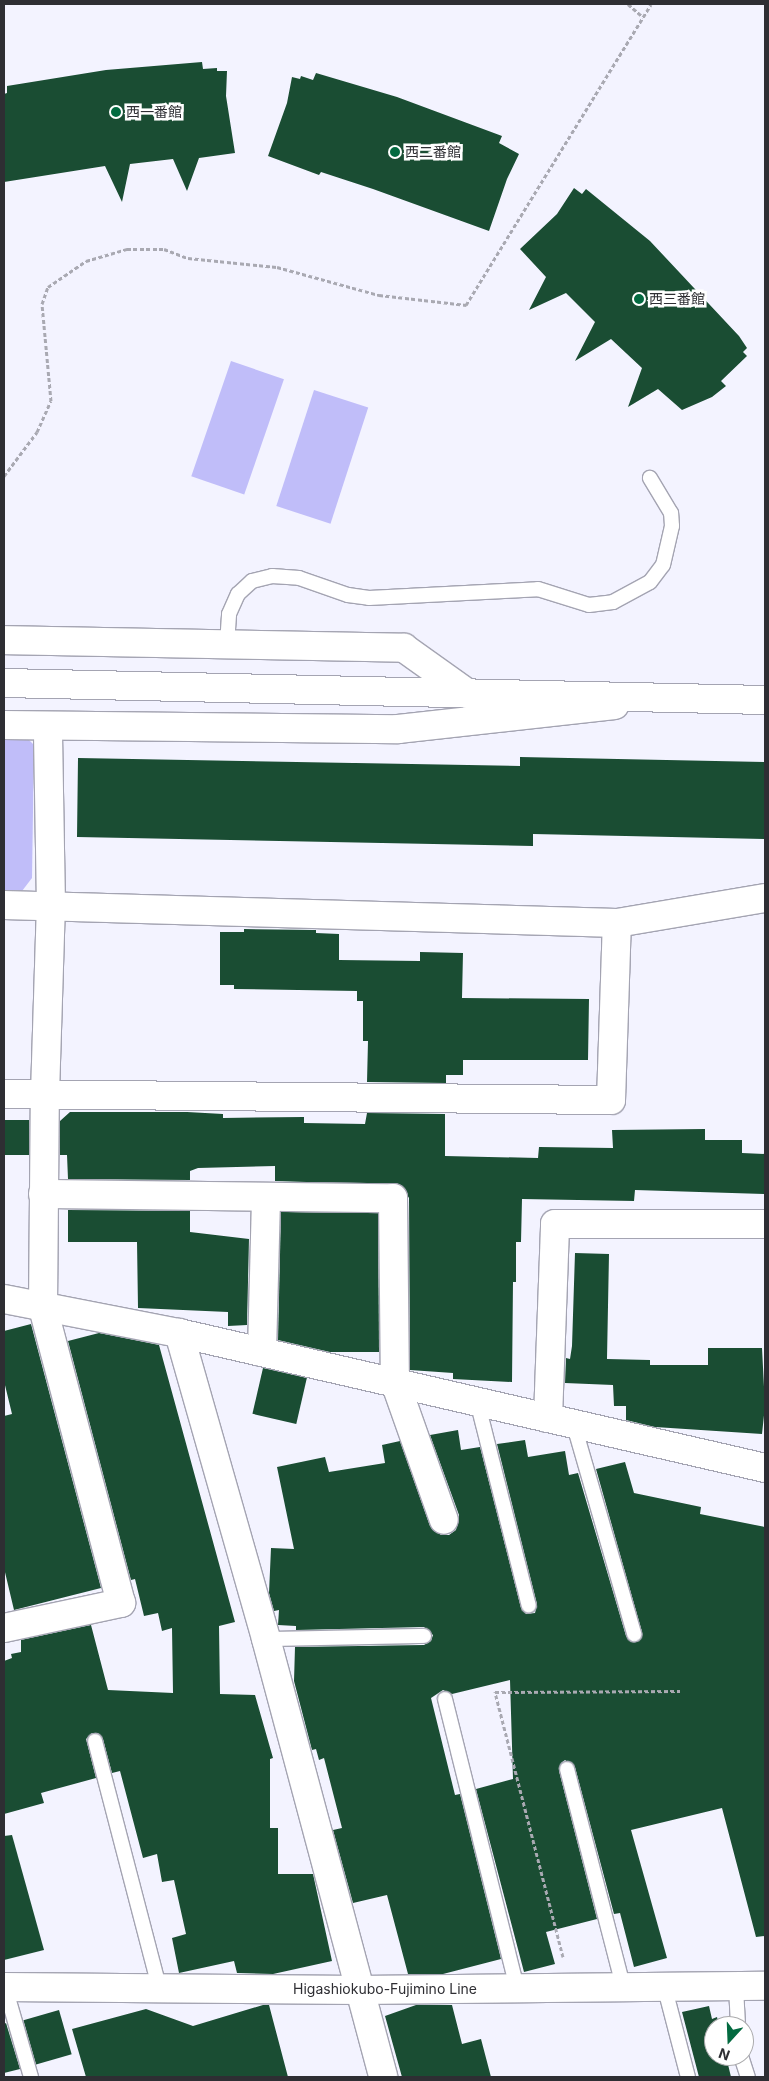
<!DOCTYPE html>
<meta charset="utf-8">
<style>
body{margin:0}
#map{position:relative;width:769px;height:2081px;overflow:hidden;background:#f3f3ff;font-family:Inter,"Noto Sans JP",sans-serif}
div>[style]{position:absolute}
.green>*{inset:0;background:#c0bdf9;transform-origin:0 0}
.building>*{inset:0;background:#1a4d33;transform-origin:0 0}
.path>*{height:3px;margin-top:-1.5px;transform-origin:0;background:repeating-linear-gradient(90deg,#a9a9b2 0 4px,transparent 0 6.5px)}
.roads{filter:drop-shadow(1px 0 #a4a4b2) drop-shadow(-1px 0 #a4a4b2) drop-shadow(0 1px #a4a4b2) drop-shadow(0 -1px #a4a4b2)}
.service>*{height:14px;margin:-7px;padding:0 7px;transform-origin:7px;border-radius:7px;background:#fff}
.minor>*{height:28px;margin:-14px;padding:0 14px;transform-origin:14px;border-radius:14px;background:#fff}
.tertiary>*{height:28px;margin:-14px;padding:0 14px;transform-origin:14px;border-radius:14px;background:#fff}
.secondary>*{height:28px;margin:-14px;padding:0 14px;transform-origin:14px;border-radius:14px;background:#fff}
.dots>*{width:14px;height:14px;translate:-50% -50%;box-sizing:border-box;border:2px solid #fff;border-radius:50%}
span{translate:-50% -50%;white-space:nowrap;text-align:center;line-height:1.15;-webkit-text-stroke:5px #fff;paint-order:stroke}
.poi-label{font-size:14px;color:#2e2e33}
.left{translate:0 -50%;text-align:left}
.street-label{font-size:14px;color:#2e2e33}
.frame{position:absolute;inset:0;border:5px solid #2e2e33;pointer-events:none}
.north{position:absolute;left:704px;top:2016px;width:50px;height:50px;box-sizing:border-box;background:#fff;border:1px solid #ababad;border-radius:50%;rotate:200deg;font-size:14px;font-weight:700;line-height:20px;text-align:center;color:#2e2e33}
.north::after{content:'';display:block;margin:auto;width:18px;height:22px;background:#036a40;clip-path:polygon(50% 0,100% 100%,50% 72%,0 100%)}
</style>
<div id="map">
<div class="green">
<div style="left:231px;top:361px;width:56px;height:122px;rotate:19deg"></div>
<div style="left:314px;top:390px;width:57px;height:122px;rotate:18deg"></div>
<div style="clip-path:polygon(4px 735px,24px 735px,34px 745px,32px 878px,22px 891px,4px 890px)"></div>
</div>
<div class="building">
<div style="clip-path:polygon(202px 62px,203px 69px,217px 68px,217px 71px,227px 71px,226px 96px,235px 153px,199px 158px,187px 191px,173px 159px,130px 164px,122px 202px,105px 166px,4px 182px,4px 94px,7px 93px,7px 86px,106px 70px)"></div>
<div style="clip-path:polygon(316px 73px,397px 97px,502px 136px,499px 143px,519px 154px,507px 179px,489px 231px,373px 189px,321px 172px,319px 175px,268px 156px,287px 103px,292px 77px,300px 79px,301px 76px,313px 80px)"></div>
<div style="clip-path:polygon(574px 188px,582px 194px,586px 189px,650px 241px,739px 336px,747px 348px,743px 352px,747px 356px,721px 381px,726px 386px,712px 397px,682px 410px,658px 389px,628px 407px,642px 368px,611px 339px,575px 361px,595px 322px,566px 293px,529px 310px,546px 277px,520px 249px,557px 214px)"></div>
<div style="clip-path:polygon(520px 757px,765px 762px,765px 839px,533px 834px,533px 846px,77px 837px,78px 758px,520px 766px)"></div>
<div style="clip-path:polygon(244px 929px,316px 930px,316px 933px,339px 934px,339px 960px,420px 961px,420px 952px,463px 953px,462px 998px,589px 999px,588px 1060px,463px 1060px,463px 1075px,446px 1075px,446px 1083px,367px 1082px,368px 1041px,363px 1041px,363px 1001px,357px 1001px,357px 991px,234px 989px,234px 985px,220px 985px,220px 932px,244px 932px)"></div>
<div style="clip-path:polygon(70px 1112px,187px 1112px,223px 1114px,223px 1118px,304px 1117px,304px 1123px,365px 1124px,367px 1113px,445px 1114px,445px 1156px,538px 1158px,539px 1147px,613px 1148px,612px 1130px,705px 1129px,705px 1140px,742px 1140px,742px 1153px,765px 1154px,765px 1194px,635px 1190px,634px 1201px,522px 1199px,521px 1242px,516px 1242px,516px 1282px,513px 1282px,512px 1382px,453px 1379px,453px 1373px,410px 1370px,409px 1198px,401px 1185px,275px 1181px,275px 1166px,198px 1168px,190px 1171px,190px 1180px,68px 1179px,67px 1155px,60px 1155px,60px 1121px)"></div>
<div style="left:4px;top:1120px;width:25px;height:35px"></div>
<div style="clip-path:polygon(68px 1210px,190px 1211px,190px 1232px,249px 1239px,247px 1325px,228px 1326px,228px 1312px,138px 1308px,137px 1242px,68px 1242px)"></div>
<div style="clip-path:polygon(281px 1212px,378px 1213px,379px 1352px,330px 1352px,278px 1340px)"></div>
<div style="clip-path:polygon(575px 1253px,609px 1254px,607px 1359px,650px 1360px,650px 1365px,708px 1365px,708px 1348px,762px 1348px,765px 1406px,762px 1434px,655px 1427px,626px 1420px,626px 1406px,614px 1406px,613px 1385px,565px 1383px,566px 1358px,570px 1359px,572px 1346px)"></div>
<div style="clip-path:polygon(31px 1324px,101px 1588px,14px 1610px,4px 1568px,4px 1416px,12px 1414px,4px 1381px,4px 1331px)"></div>
<div style="clip-path:polygon(99px 1333px,159px 1345px,235px 1622px,219px 1626px,220px 1694px,255px 1695px,273px 1758px,270px 1759px,270px 1828px,278px 1828px,278px 1874px,313px 1874px,332px 1961px,273px 1974px,237px 1973px,234px 1961px,179px 1973px,172px 1938px,186px 1934px,174px 1880px,162px 1882px,157px 1854px,143px 1858px,120px 1771px,112px 1773px,103px 1739px,98px 1733px,92px 1733px,86px 1739px,96px 1778px,41px 1793px,44px 1803px,4px 1814px,4px 1661px,12px 1658px,11px 1654px,21px 1652px,21px 1640px,91px 1625px,108px 1690px,173px 1693px,172px 1628px,162px 1631px,158px 1613px,144px 1616px,135px 1579px,131px 1580px,68px 1341px)"></div>
<div style="left:263px;top:1368px;width:45px;height:47px;rotate:13deg"></div>
<div style="clip-path:polygon(458px 1430px,461px 1450px,480px 1447px,521px 1608px,526px 1614px,535px 1613px,537px 1604px,497px 1444px,525px 1440px,528px 1457px,565px 1451px,569px 1475px,578px 1473px,626px 1636px,631px 1642px,640px 1640px,642px 1632px,596px 1469px,625px 1462px,634px 1493px,701px 1507px,700px 1514px,765px 1527px,765px 1936px,756px 1937px,722px 1808px,631px 1830px,667px 1958px,634px 1967px,620px 1913px,614px 1914px,575px 1767px,565px 1760px,561px 1763px,559px 1771px,597px 1919px,546px 1932px,555px 1964px,524px 1972px,476px 1789px,513px 1779px,510px 1680px,452px 1694px,443px 1690px,431px 1698px,455px 1795px,460px 1794px,501px 1959px,443px 1974px,408px 1974px,387px 1895px,353px 1903px,333px 1830px,342px 1828px,324px 1758px,319px 1760px,316px 1749px,312px 1750px,294px 1681px,295px 1647px,424px 1645px,431px 1641px,433px 1635px,424px 1627px,296px 1630px,296px 1626px,278px 1625px,279px 1610px,274px 1611px,269px 1593px,271px 1548px,294px 1549px,277px 1467px,325px 1457px,329px 1472px,385px 1463px,382px 1445px,400px 1441px,430px 1526px,441px 1535px,449px 1535px,456px 1530px,459px 1515px,430px 1435px)"></div>
<div style="clip-path:polygon(12px 1835px,44px 1950px,4px 1960px,4px 1836px)"></div>
<div style="clip-path:polygon(263px 2005px,269px 2005px,288px 2077px,86px 2077px,72px 2029px,146px 2009px,193px 2026px)"></div>
<div style="clip-path:polygon(416px 2005px,452px 2005px,462px 2044px,481px 2039px,491px 2077px,402px 2077px,385px 2016px)"></div>
<div style="clip-path:polygon(709px 2006px,712px 2019px,717px 2017px,719px 2026px,714px 2026px,714px 2056px,726px 2056px,731px 2077px,699px 2077px,682px 2012px)"></div>
<div style="left:59px;top:2010px;width:46px;height:37px;rotate:74deg"></div>
<div style="clip-path:polygon(6px 2023px,20px 2069px,4px 2073px,4px 2024px)"></div>
</div>
<div class="path">
<div style="left:628px;top:4px;width:20px;rotate:41deg"></div>
<div style="left:4px;top:476px;width:55px;rotate:-53.1deg"></div>
<div style="left:37px;top:432px;width:34px;rotate:-66deg"></div>
<div style="left:51px;top:401px;width:97px;rotate:-95.3deg"></div>
<div style="left:42px;top:304px;width:18px;rotate:-71deg"></div>
<div style="left:48px;top:287px;width:46px;rotate:-34.4deg"></div>
<div style="left:86px;top:261px;width:43px;rotate:-16.3deg"></div>
<div style="left:127px;top:249px;width:37px"></div>
<div style="left:164px;top:249px;width:26px;rotate:21deg"></div>
<div style="left:188px;top:258px;width:89px;rotate:5.8deg"></div>
<div style="left:277px;top:267px;width:106px;rotate:15.4deg"></div>
<div style="left:379px;top:295px;width:88px;rotate:6.6deg"></div>
<div style="left:466px;top:305px;width:353px;rotate:-58.4deg"></div>
<div style="left:563px;top:1957px;width:274px;rotate:-104.4deg"></div>
<div style="left:495px;top:1692px;width:185px;rotate:-0.3deg"></div>
</div>
<div class="roads">
<div class="service">
<div style="left:227px;top:644px;width:30px;rotate:-86deg"></div>
<div style="left:229px;top:614px;width:22px;rotate:-66deg"></div>
<div style="left:238px;top:594px;width:19px;rotate:-43deg"></div>
<div style="left:252px;top:581px;width:21px;rotate:-14deg"></div>
<div style="left:272px;top:576px;width:27px;rotate:4deg"></div>
<div style="left:299px;top:578px;width:52px;rotate:19.1deg"></div>
<div style="left:348px;top:595px;width:21px;rotate:8deg"></div>
<div style="left:369px;top:598px;width:169px;rotate:-3deg"></div>
<div style="left:538px;top:589px;width:53px;rotate:17.4deg"></div>
<div style="left:589px;top:605px;width:24px;rotate:-7deg"></div>
<div style="left:613px;top:602px;width:42px;rotate:-28.4deg"></div>
<div style="left:650px;top:582px;width:21px;rotate:-53deg"></div>
<div style="left:663px;top:565px;width:40px;rotate:-77deg"></div>
<div style="left:672px;top:526px;width:13px;rotate:-94deg"></div>
<div style="left:671px;top:513px;width:41px;rotate:-121deg"></div>
<div style="left:477px;top:1401px;width:211px;rotate:75.8deg"></div>
<div style="left:573px;top:1422px;width:221px;rotate:73.9deg"></div>
<div style="left:266px;top:1639px;width:158px;rotate:-1.1deg"></div>
<div style="left:445px;top:1699px;width:298px;rotate:76deg"></div>
<div style="left:95px;top:1741px;width:254px;rotate:75.4deg"></div>
<div style="left:567px;top:1769px;width:228px;rotate:75.5deg"></div>
<div style="left:5px;top:1987px;width:94px;rotate:73.9deg"></div>
<div style="left:736px;top:1987px;width:39px;rotate:87deg"></div>
<div style="left:665px;top:1989px;width:91px;rotate:75.4deg"></div>
<div style="left:741px;top:2056px;width:22px;rotate:72deg"></div>
</div>
<div class="minor">
<div style="left:4px;top:640px;width:400px;rotate:1.1deg"></div>
<div style="left:404px;top:648px;width:81px;rotate:35.5deg"></div>
<div style="left:4px;top:725px;width:394px;rotate:0.6deg"></div>
<div style="left:398px;top:729px;width:218px;rotate:-6.3deg"></div>
<div style="left:4px;top:905px;width:613px;rotate:1.68deg"></div>
<div style="left:617px;top:923px;width:150px;rotate:-9.6deg"></div>
<div style="left:4px;top:1094px;width:607px;rotate:0.57deg"></div>
<div style="left:611px;top:1100px;width:177px;rotate:-88.1deg"></div>
<div style="left:43px;top:1194px;width:350px;rotate:0.7deg"></div>
<div style="left:393px;top:1198px;width:184px;rotate:89.4deg"></div>
<div style="left:395px;top:1382px;width:146px;rotate:70.5deg"></div>
<div style="left:4px;top:1299px;width:178px;rotate:11deg"></div>
<div style="left:179px;top:1333px;width:601px;rotate:12.97deg"></div>
<div style="left:179px;top:1333px;width:318px;rotate:74.1deg"></div>
<div style="left:266px;top:1639px;width:453px;rotate:75deg"></div>
<div style="left:262px;top:1352px;width:153px;rotate:-88.5deg"></div>
<div style="left:548px;top:1418px;width:194px;rotate:-87.9deg"></div>
<div style="left:555px;top:1224px;width:210px"></div>
<div style="left:4px;top:1628px;width:120px;rotate:-12.1deg"></div>
<div style="left:121px;top:1603px;width:305px;rotate:-104.8deg"></div>
<div style="left:43px;top:1308px;width:214px;rotate:-89.5deg"></div>
<div style="left:45px;top:1094px;width:188px;rotate:-88.2deg"></div>
<div style="left:51px;top:906px;width:179px;rotate:-91deg"></div>
</div>
<div class="tertiary">
<div style="left:4px;top:683px;width:761px;rotate:1.28deg"></div>
</div>
<div class="secondary">
<div style="left:4px;top:1987px;width:355px;rotate:0.5deg"></div>
<div style="left:359px;top:1990px;width:406px;rotate:-0.6deg"></div>
</div>
</div>
<div class="dots">
<div style="left:116px;top:112px;background:#036a40"></div>
<div style="left:395px;top:152px;background:#036a40"></div>
<div style="left:639px;top:299px;background:#036a40"></div>
</div>
<div class="poi-label">
<span class="left" style="left:126px;top:112px">西一番館</span>
<span class="left" style="left:405px;top:152px">西二番館</span>
<span class="left" style="left:649px;top:299px">西三番館</span>
</div>
<div class="street-label">
<span style="left:385px;top:1989px">Higashiokubo-Fujimino Line</span>
</div>
<div class="frame"></div>
<div class="north">N</div>
</div>
